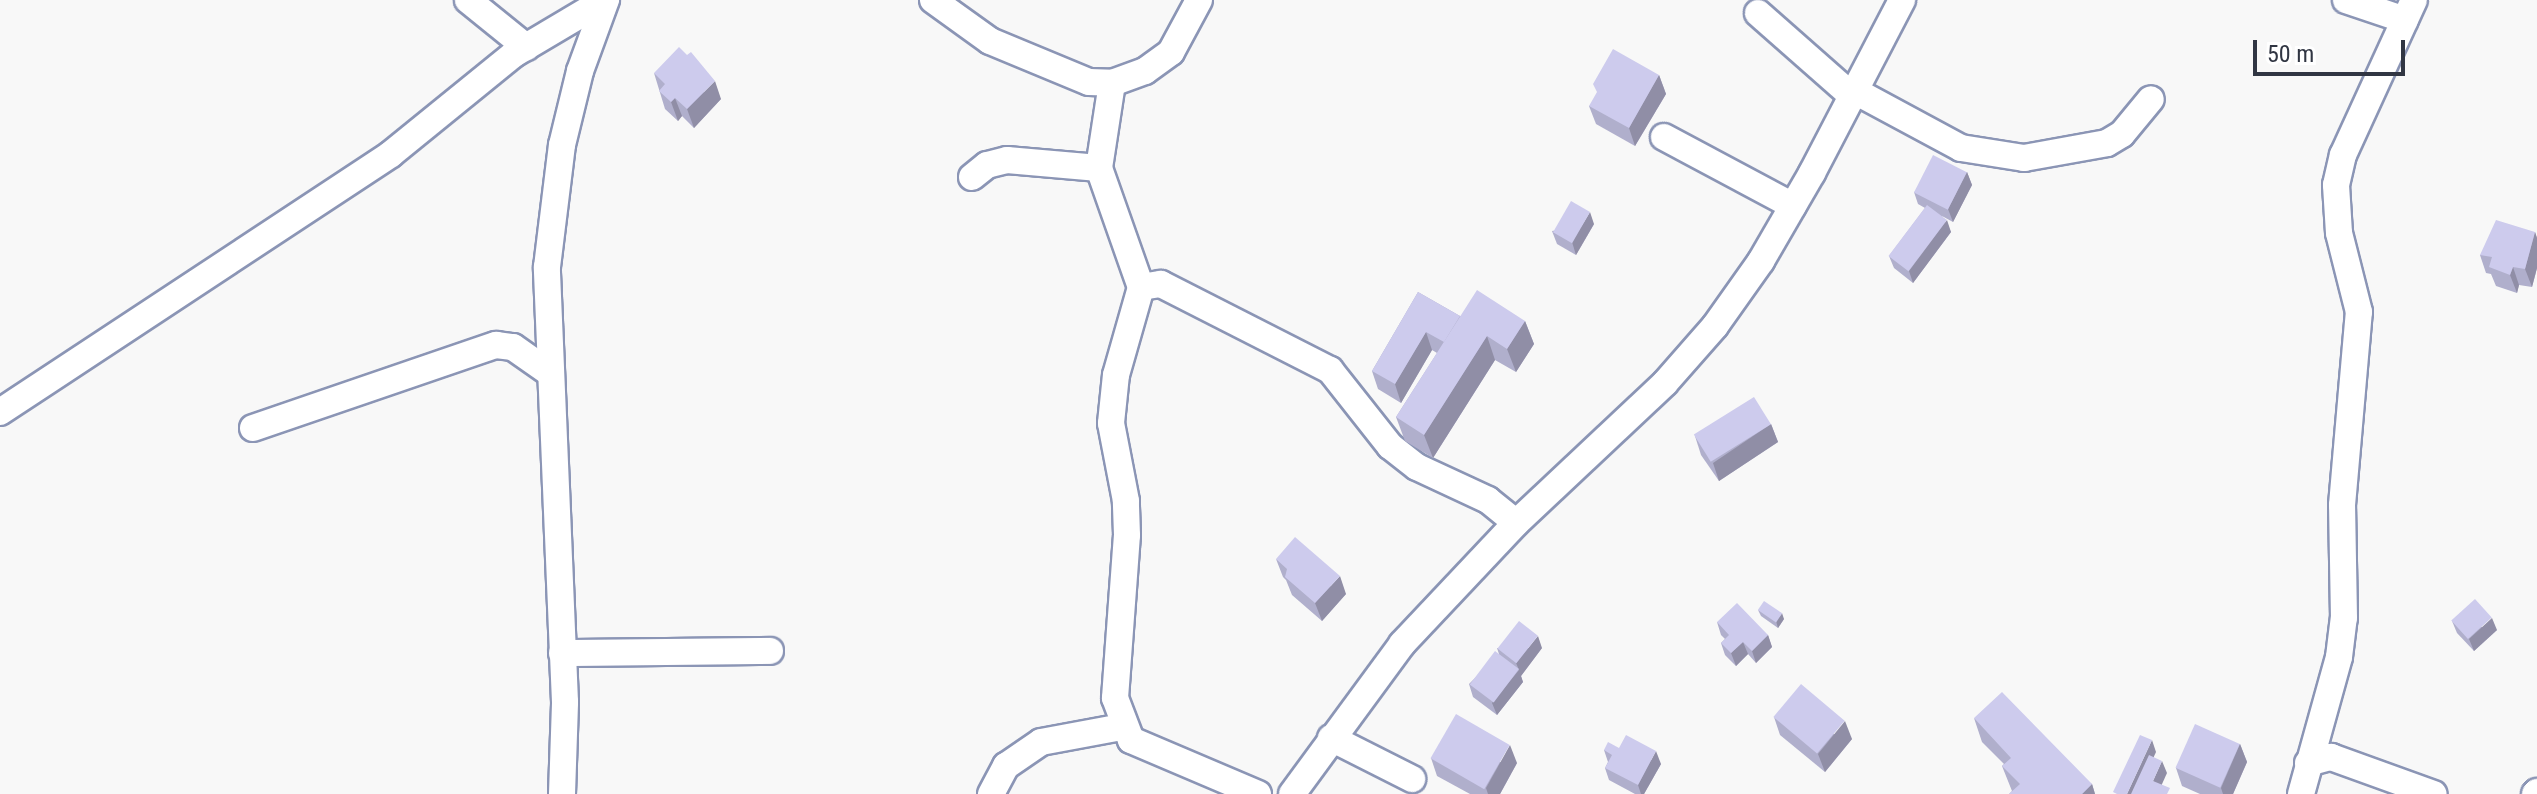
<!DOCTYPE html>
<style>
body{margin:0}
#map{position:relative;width:2537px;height:794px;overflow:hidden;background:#f8f8f8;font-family:"Roboto Condensed",sans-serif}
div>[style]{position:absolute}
.roads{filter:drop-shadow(2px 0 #8b95b5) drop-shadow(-2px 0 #8b95b5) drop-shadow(0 2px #8b95b5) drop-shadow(0 -2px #8b95b5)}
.minor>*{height:26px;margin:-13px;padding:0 13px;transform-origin:13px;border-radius:13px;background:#fff}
.wall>*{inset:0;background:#b0afcc}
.shaded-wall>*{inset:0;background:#908ea6}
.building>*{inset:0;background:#cdcbed;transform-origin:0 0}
span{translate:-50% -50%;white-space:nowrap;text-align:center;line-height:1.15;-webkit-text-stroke:6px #fff;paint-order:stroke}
.scale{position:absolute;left:2253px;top:40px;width:152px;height:36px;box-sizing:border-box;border:4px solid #313643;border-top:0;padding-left:10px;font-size:24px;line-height:28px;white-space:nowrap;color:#313643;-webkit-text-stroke:6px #fff;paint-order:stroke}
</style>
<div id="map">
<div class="roads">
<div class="minor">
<div style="left:468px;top:0;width:75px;rotate:39deg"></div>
<div style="left:933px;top:0;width:70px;rotate:35.7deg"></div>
<div style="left:990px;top:41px;width:107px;rotate:22.5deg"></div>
<div style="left:1089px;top:82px;width:23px;rotate:2deg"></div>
<div style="left:1112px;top:83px;width:35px;rotate:-20deg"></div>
<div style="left:1145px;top:71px;width:32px;rotate:-36deg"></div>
<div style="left:1171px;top:52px;width:59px;rotate:-61.7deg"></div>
<div style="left:2346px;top:0;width:62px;rotate:18.7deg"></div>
<div style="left:1758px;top:13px;width:125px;rotate:41.4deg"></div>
<div style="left:1112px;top:83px;width:86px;rotate:98.7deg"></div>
<div style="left:1099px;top:168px;width:126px;rotate:70.6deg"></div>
<div style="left:1855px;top:91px;width:120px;rotate:28.3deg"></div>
<div style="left:1961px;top:148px;width:64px;rotate:9deg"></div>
<div style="left:2024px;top:158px;width:84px;rotate:-10.2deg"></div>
<div style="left:2107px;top:143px;width:17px;rotate:-31deg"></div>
<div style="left:2122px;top:134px;width:45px;rotate:-50.4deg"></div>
<div style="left:1664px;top:137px;width:146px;rotate:28.1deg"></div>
<div style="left:972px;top:177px;width:19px;rotate:-39deg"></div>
<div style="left:987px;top:165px;width:21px;rotate:-14deg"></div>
<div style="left:1007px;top:160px;width:92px;rotate:5deg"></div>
<div style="left:0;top:412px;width:468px;rotate:-33.4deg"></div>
<div style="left:391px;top:154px;width:159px;rotate:-39.1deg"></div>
<div style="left:514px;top:54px;width:106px;rotate:-30.7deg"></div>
<div style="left:253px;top:428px;width:257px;rotate:-18.9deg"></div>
<div style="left:496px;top:345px;width:17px;rotate:7deg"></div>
<div style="left:513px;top:347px;width:45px;rotate:35.1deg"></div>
<div style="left:562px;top:653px;width:208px;rotate:-0.6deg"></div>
<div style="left:1331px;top:738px;width:91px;rotate:26.8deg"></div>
<div style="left:2308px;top:763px;width:24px;rotate:-15deg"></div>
<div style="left:2331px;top:757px;width:109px;rotate:19.8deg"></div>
<div style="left:562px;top:794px;width:92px;rotate:-88.1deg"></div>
<div style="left:565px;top:702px;width:435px;rotate:-92.4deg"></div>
<div style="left:547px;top:267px;width:123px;rotate:-83deg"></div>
<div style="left:562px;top:145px;width:76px;rotate:-76.3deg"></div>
<div style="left:580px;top:71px;width:76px;rotate:-69.9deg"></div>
<div style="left:991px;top:794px;width:32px;rotate:-62deg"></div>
<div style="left:1006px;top:766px;width:42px;rotate:-34.4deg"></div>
<div style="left:1041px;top:742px;width:82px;rotate:-10.5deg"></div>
<div style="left:1258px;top:794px;width:138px;rotate:-157deg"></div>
<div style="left:1131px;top:740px;width:45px;rotate:-110.9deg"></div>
<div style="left:1115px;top:698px;width:163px;rotate:-85.8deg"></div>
<div style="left:1127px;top:535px;width:34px;rotate:-92deg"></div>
<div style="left:1126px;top:501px;width:79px;rotate:-100.9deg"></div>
<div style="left:1111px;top:423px;width:48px;rotate:-84.1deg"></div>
<div style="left:1116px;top:375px;width:91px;rotate:-74.1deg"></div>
<div style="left:1141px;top:287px;width:20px;rotate:-9deg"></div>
<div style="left:1161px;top:284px;width:190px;rotate:27deg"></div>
<div style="left:1330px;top:370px;width:97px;rotate:51.7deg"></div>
<div style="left:1390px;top:446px;width:34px;rotate:38deg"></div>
<div style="left:1417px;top:467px;width:78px;rotate:24.9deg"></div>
<div style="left:1488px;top:500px;width:36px;rotate:39deg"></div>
<div style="left:1292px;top:794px;width:186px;rotate:-53.7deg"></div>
<div style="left:1402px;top:644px;width:166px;rotate:-46.7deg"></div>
<div style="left:1516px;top:523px;width:204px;rotate:-43.2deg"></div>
<div style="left:1665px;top:383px;width:76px;rotate:-48.7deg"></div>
<div style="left:1715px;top:326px;width:80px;rotate:-54.7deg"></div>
<div style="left:1761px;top:261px;width:102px;rotate:-59.9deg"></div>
<div style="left:1812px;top:173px;width:195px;rotate:-62.5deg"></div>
<div style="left:2301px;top:794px;width:142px;rotate:-74.5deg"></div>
<div style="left:2339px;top:657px;width:39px;rotate:-83deg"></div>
<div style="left:2344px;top:618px;width:113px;rotate:-91deg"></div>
<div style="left:2342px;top:505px;width:194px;rotate:-85deg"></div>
<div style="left:2359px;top:312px;width:81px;rotate:-104.2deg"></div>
<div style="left:2339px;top:233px;width:48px;rotate:-93.6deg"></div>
<div style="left:2336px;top:185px;width:31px;rotate:-77deg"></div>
<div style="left:2343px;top:155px;width:170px;rotate:-65.4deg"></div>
<div style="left:2535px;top:794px;width:3px;rotate:-45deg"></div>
</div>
</div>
<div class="wall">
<div style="clip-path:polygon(654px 73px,721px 99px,694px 128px,682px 116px,678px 121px,665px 109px)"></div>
<div style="clip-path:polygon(1659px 75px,1666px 94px,1635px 146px,1596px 124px,1589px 106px)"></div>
<div style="clip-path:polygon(1967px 172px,1972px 185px,1953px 222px,1942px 216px,1951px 232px,1913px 283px,1894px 268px,1889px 256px,1925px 208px,1918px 204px,1914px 192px)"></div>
<div style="clip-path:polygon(1594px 224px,1576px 255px,1557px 244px,1552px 231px)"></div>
<div style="clip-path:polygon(2535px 232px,2537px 238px,2537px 268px,2532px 287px,2519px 285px,2517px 293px,2496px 286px,2491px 274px,2486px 273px,2480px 255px)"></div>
<div style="clip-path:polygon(1418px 292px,1460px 316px,1525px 321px,1534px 344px,1516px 372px,1495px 360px,1433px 458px,1405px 441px,1396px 417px,1437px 353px,1432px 350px,1401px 403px,1378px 389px,1372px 371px)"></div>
<div style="clip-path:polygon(1771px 424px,1778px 442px,1719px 481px,1701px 455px,1695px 436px)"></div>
<div style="clip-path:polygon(1276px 559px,1346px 594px,1322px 621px,1292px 595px,1286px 580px,1283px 577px)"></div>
<div style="clip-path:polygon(1758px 610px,1784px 619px,1778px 628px,1761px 616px)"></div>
<div style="clip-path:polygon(2452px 621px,2497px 630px,2474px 651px,2457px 633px)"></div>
<div style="clip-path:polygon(1717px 622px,1768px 635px,1772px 647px,1756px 663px,1748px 654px,1736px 666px,1725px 655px,1721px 643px,1725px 639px,1721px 635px)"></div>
<div style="clip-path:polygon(1497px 648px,1542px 648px,1521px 676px,1523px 682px,1497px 715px,1473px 697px,1469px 684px,1499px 654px)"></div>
<div style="clip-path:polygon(1774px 717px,1852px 739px,1825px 772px,1780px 735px)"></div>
<div style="clip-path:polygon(1974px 718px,2092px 784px,2095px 794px,2009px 794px,2012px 791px,2002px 766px,2004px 764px,1982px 742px)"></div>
<div style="clip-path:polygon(2240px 744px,2247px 762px,2233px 794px,2200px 794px,2182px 786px,2176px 768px)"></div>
<div style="clip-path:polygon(1619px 748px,1661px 764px,1644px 794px,1635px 794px,1609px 780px,1605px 768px,1608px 762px,1604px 750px)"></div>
<div style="clip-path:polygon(1431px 758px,1517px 763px,1500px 794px,1470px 794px,1437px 776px)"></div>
</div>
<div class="shaded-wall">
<div style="clip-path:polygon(1659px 75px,1666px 94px,1635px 146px,1629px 128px)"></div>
<div style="clip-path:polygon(715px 81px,721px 99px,694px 128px,687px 109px)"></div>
<div style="clip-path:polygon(675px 98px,682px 116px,678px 121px,671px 102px)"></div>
<div style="clip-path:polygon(1967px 172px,1972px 185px,1953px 222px,1948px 209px)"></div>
<div style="clip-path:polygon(1590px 212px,1594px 224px,1576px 255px,1572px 242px)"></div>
<div style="clip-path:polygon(1947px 220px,1951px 232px,1913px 283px,1909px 271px)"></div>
<div style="clip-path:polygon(2535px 232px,2537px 238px,2537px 268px,2532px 287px,2525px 269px)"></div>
<div style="clip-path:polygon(2513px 267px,2519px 285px,2517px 293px,2510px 275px)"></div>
<div style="clip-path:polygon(1525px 321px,1534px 344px,1516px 372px,1507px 349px)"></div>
<div style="clip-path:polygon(1426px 332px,1432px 350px,1401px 403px,1395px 384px)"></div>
<div style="clip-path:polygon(1487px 336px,1495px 360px,1433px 458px,1424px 435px)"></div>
<div style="clip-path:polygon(1771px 424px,1778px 442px,1719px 481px,1713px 463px)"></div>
<div style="clip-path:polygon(1340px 576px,1346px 594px,1322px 621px,1315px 603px)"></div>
<div style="clip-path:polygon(1782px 613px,1784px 619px,1778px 628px,1776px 621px)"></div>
<div style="clip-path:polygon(2492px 618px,2497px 630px,2474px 651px,2469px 639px)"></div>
<div style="clip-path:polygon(1768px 635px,1772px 647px,1756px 663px,1752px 651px)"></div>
<div style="clip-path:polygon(1538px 636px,1542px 648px,1521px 676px,1523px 682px,1497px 715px,1492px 703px,1519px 670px,1516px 663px)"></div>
<div style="clip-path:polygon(1743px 642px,1748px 654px,1736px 666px,1731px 653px)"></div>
<div style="clip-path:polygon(1845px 721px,1852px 739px,1825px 772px,1818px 754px)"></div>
<div style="clip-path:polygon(2152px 740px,2156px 752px,2137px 794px,2127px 794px)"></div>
<div style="clip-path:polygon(2240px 744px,2247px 762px,2233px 794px,2223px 794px,2221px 788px)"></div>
<div style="clip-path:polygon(1510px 745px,1517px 763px,1500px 794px,1488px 794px,1486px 788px)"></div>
<div style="clip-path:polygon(1656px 751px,1661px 764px,1644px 794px,1641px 794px,1638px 785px)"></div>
<div style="clip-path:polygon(2162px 761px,2167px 773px,2158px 793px,2153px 781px)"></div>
<div style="clip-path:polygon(2092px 784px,2095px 794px,2082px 794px)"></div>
</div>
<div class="building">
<div style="clip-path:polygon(679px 47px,687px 55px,691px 52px,715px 81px,687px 109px,675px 98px,671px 102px,659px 91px,665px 84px,654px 73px)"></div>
<div style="clip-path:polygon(1613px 49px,1659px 75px,1629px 128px,1589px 106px,1597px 92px,1593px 84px)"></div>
<div style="left:1933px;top:155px;width:38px;height:42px;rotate:27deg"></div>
<div style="left:1571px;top:201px;width:22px;height:36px;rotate:30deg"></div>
<div style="left:1927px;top:205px;width:25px;height:64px;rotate:37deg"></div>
<div style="clip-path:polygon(2496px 220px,2535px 232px,2525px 269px,2513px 267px,2510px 275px,2489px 267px,2492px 257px,2480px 255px)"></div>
<div style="clip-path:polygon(1477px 290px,1525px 321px,1507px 349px,1487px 336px,1424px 435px,1396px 417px)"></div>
<div style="clip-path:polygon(1418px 292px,1460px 316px,1444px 342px,1426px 332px,1395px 384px,1372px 371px)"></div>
<div style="left:1754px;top:397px;width:32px;height:71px;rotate:58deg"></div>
<div style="clip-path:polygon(1295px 537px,1340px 576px,1315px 603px,1285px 577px,1287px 569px,1276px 559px)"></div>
<div style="left:2475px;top:599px;width:25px;height:32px;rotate:48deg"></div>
<div style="left:1764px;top:601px;width:22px;height:11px;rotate:34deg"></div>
<div style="clip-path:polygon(1737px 603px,1768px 635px,1752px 651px,1743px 642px,1731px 653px,1721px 643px,1729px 635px,1717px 622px)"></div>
<div style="left:1519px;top:621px;width:24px;height:35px;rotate:38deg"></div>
<div style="left:1495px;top:651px;width:30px;height:42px;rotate:37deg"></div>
<div style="left:1801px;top:684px;width:57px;height:43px;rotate:40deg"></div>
<div style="clip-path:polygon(2002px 692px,2092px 784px,2082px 794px,2009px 794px,2020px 784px,2002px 766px,2011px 758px,1974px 718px)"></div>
<div style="left:1456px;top:714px;width:62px;height:51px;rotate:30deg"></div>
<div style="left:2195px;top:724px;width:49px;height:48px;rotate:24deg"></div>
<div style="clip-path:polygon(1626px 735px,1656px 751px,1638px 785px,1605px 768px,1612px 755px,1604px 750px,1608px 742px,1619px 748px)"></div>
<div style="clip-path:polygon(2140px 735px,2152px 740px,2127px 794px,2117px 794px,2113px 792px)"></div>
<div style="clip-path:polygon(2149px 755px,2162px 761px,2153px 781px,2170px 788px,2167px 794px,2131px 794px)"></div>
</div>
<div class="scale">50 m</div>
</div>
